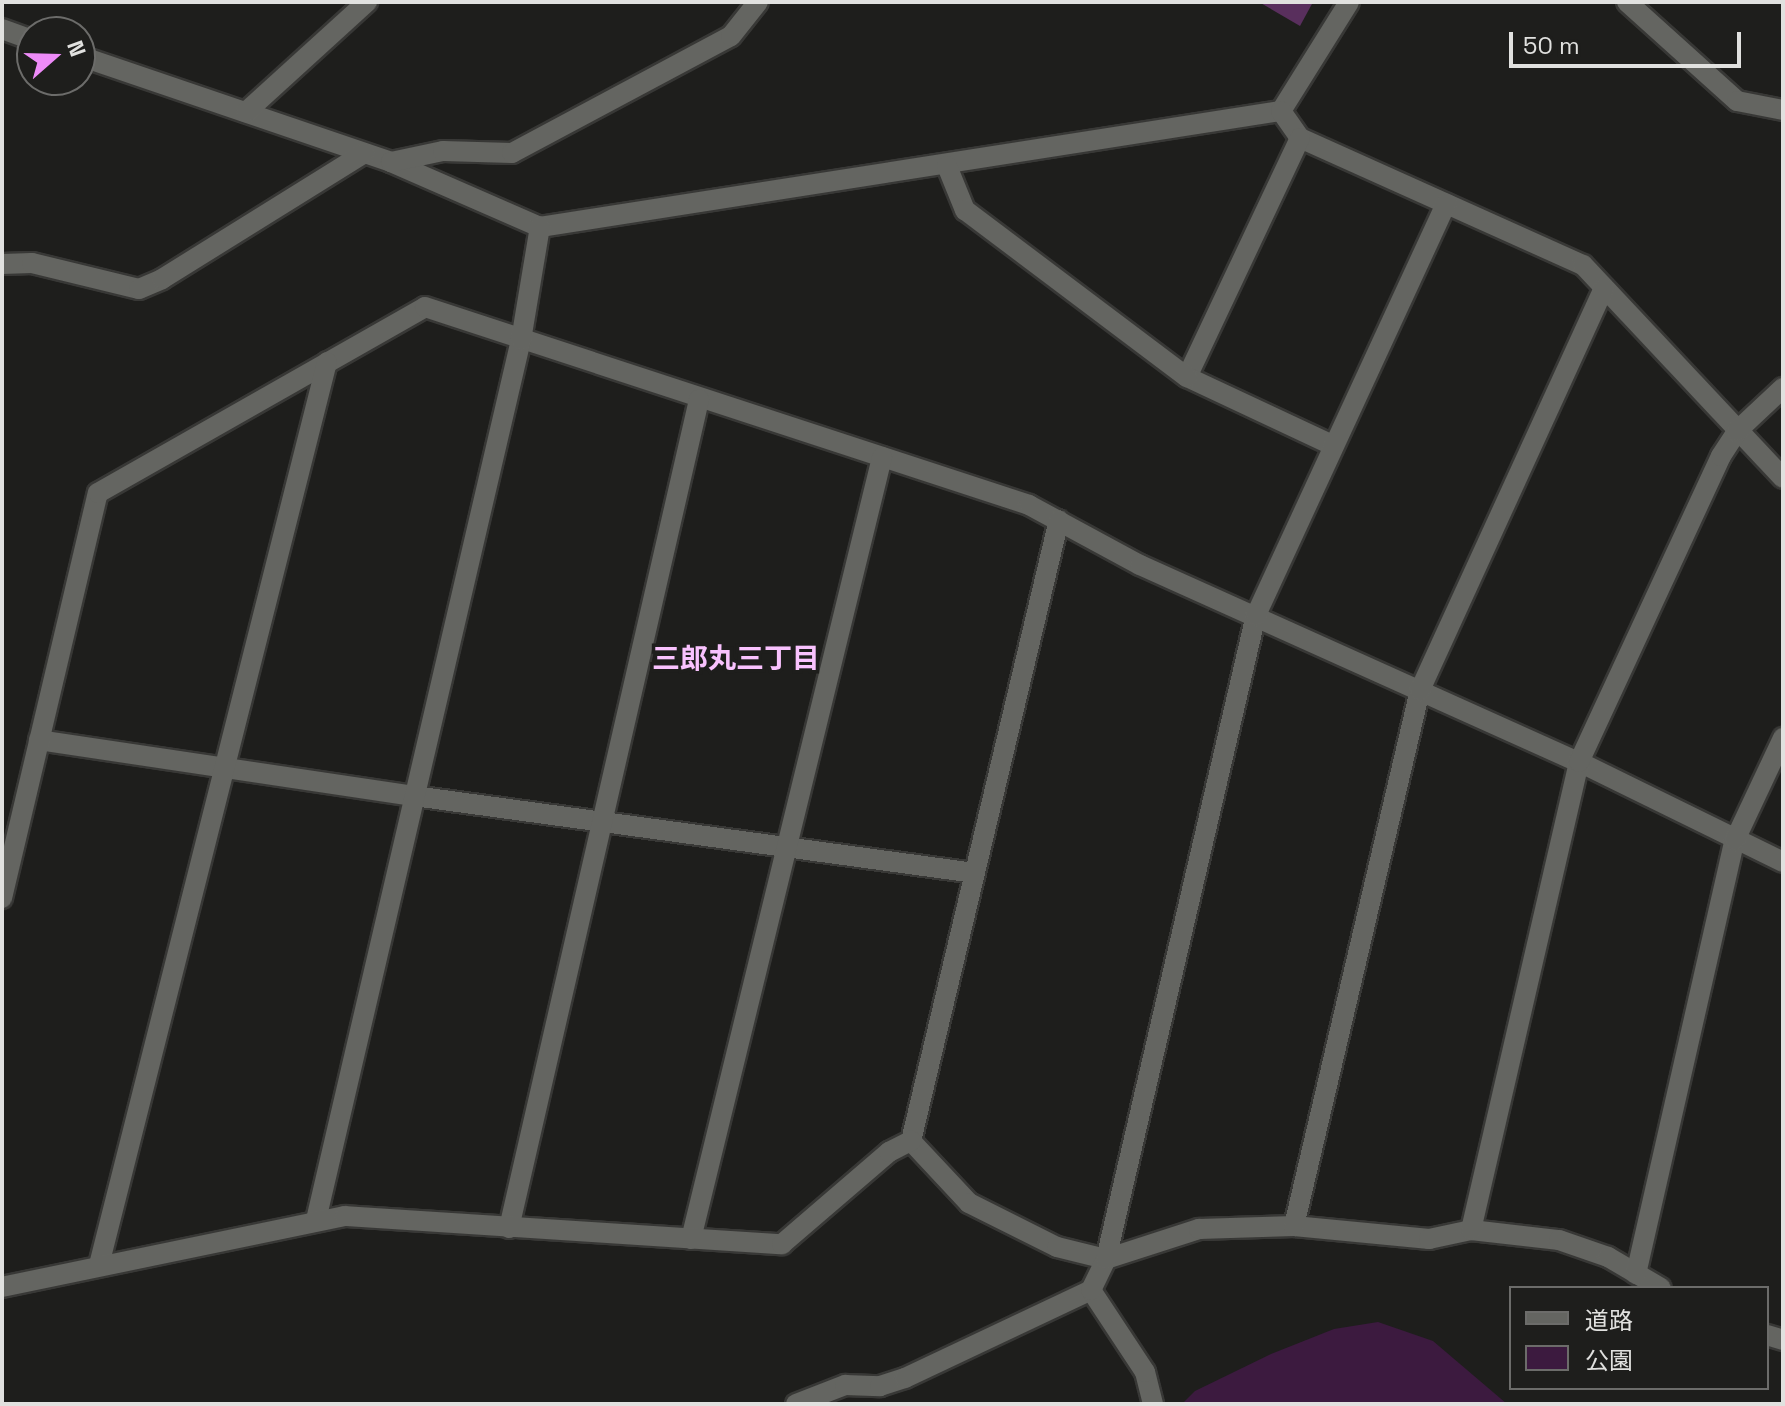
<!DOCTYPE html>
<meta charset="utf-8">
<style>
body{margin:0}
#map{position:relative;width:1785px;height:1406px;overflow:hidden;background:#1e1e1c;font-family:"Space Grotesk","Noto Sans JP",sans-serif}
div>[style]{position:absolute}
.green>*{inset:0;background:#3c1a3f}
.water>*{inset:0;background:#592f5d}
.roads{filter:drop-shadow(2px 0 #383836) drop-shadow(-2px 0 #383836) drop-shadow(0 2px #383836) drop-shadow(0 -2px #383836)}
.street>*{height:20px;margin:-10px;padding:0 10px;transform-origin:10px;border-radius:10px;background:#646561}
span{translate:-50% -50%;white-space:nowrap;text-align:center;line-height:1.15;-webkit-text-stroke:7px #1e1e1c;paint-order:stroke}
.neighbourhood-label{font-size:28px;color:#f9c2fe;font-weight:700}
.frame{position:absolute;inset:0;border:4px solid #e1e1df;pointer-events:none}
.legend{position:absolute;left:1509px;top:1286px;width:260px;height:104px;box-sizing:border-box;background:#1e1e1c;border:2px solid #6c6c6a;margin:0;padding:10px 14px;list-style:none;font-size:24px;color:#e1e1df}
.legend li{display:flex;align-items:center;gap:16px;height:40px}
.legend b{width:40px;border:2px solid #6c6c6a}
.north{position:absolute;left:16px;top:16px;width:80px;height:80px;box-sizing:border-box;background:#1e1e1c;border:2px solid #6c6c6a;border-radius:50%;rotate:70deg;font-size:22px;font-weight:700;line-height:32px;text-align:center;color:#e1e1df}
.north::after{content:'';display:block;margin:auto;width:28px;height:36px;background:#ee8bf8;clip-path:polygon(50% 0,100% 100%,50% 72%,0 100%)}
.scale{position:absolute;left:1509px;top:32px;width:232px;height:36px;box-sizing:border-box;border:4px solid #e1e1df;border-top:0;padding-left:10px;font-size:24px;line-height:28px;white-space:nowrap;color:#e1e1df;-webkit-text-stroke:6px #1e1e1c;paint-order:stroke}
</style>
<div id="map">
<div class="green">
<div style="clip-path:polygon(1378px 1322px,1433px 1341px,1507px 1404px,1182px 1404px,1195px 1391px,1271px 1354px,1334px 1329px)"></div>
</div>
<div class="water">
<div style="clip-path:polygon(1259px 2px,1313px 2px,1300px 26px)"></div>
</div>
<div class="roads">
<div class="street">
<div style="left:1627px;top:2px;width:148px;rotate:42deg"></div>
<div style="left:1737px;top:101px;width:47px;rotate:11.1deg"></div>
<div style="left:2px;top:29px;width:32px;rotate:20deg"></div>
<div style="left:80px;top:56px;width:329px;rotate:18.8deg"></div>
<div style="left:391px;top:162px;width:163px;rotate:23.6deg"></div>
<div style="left:540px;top:227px;width:750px;rotate:-8.9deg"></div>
<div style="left:1281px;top:111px;width:128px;rotate:-58deg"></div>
<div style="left:1281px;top:111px;width:33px;rotate:55deg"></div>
<div style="left:1300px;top:138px;width:310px;rotate:24.2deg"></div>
<div style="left:1583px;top:265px;width:292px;rotate:46.8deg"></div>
<div style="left:246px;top:112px;width:164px;rotate:-42.3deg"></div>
<div style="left:1300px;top:138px;width:264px;rotate:115.3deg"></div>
<div style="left:1187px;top:377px;width:160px;rotate:25.1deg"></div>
<div style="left:391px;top:162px;width:53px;rotate:-11.9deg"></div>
<div style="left:443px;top:151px;width:69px;rotate:1.7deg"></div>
<div style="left:512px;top:153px;width:248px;rotate:-28.1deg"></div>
<div style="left:731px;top:36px;width:43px;rotate:-51.5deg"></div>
<div style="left:947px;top:166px;width:48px;rotate:67.8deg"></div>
<div style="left:965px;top:210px;width:278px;rotate:37deg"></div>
<div style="left:2px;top:264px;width:30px;rotate:-2deg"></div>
<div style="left:32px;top:263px;width:110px;rotate:13.7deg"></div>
<div style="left:139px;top:289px;width:25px;rotate:-23deg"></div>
<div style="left:162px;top:279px;width:237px;rotate:-31.9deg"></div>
<div style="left:39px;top:740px;width:379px;rotate:8.5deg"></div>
<div style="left:414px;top:796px;width:566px;rotate:7.82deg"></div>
<div style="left:2px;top:898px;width:416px;rotate:-76.7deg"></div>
<div style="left:98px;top:493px;width:376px;rotate:-29.6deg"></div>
<div style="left:425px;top:307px;width:636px;rotate:18.15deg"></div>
<div style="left:1029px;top:505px;width:126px;rotate:28.4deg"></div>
<div style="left:1140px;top:565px;width:481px;rotate:24.2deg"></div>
<div style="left:1579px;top:762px;width:227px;rotate:26.1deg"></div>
<div style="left:911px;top:1141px;width:85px;rotate:46.9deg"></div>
<div style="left:969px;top:1203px;width:98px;rotate:26.6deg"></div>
<div style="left:1057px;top:1247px;width:50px;rotate:13.8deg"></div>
<div style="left:1106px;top:1259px;width:98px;rotate:-17.9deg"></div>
<div style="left:1199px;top:1229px;width:95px;rotate:-1.8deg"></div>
<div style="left:1294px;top:1226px;width:136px;rotate:5.5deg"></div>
<div style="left:1429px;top:1239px;width:43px;rotate:-12.1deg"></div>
<div style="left:1471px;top:1230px;width:89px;rotate:6.5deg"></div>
<div style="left:1559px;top:1240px;width:52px;rotate:19.1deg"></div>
<div style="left:1608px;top:1257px;width:61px;rotate:30.3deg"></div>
<div style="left:911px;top:1141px;width:638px;rotate:-76.6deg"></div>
<div style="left:316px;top:1220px;width:904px;rotate:-76.89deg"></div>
<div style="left:521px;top:340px;width:115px;rotate:-80.5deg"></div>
<div style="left:1294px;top:1226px;width:551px;rotate:-76.77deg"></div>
<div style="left:1420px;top:690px;width:442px;rotate:-65.4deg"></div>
<div style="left:509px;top:1228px;width:850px;rotate:-77.08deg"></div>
<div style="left:1471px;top:1230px;width:480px;rotate:-77deg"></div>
<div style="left:1579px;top:762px;width:337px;rotate:-65.1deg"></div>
<div style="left:1721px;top:456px;width:30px;rotate:-57deg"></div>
<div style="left:1737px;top:431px;width:63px;rotate:-43.1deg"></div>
<div style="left:691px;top:1239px;width:805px;rotate:-76.27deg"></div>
<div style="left:99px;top:1265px;width:931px;rotate:-75.83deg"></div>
<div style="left:1636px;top:1274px;width:445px;rotate:-77.2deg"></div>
<div style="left:1735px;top:840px;width:113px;rotate:-64.8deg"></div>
<div style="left:2px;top:1287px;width:350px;rotate:-11.7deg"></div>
<div style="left:345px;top:1216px;width:438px;rotate:3.7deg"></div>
<div style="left:782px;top:1244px;width:141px;rotate:-40.7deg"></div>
<div style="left:889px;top:1152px;width:25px;rotate:-27deg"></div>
<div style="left:1767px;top:1335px;width:17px;rotate:17deg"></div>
<div style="left:796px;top:1404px;width:53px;rotate:-21.2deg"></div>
<div style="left:845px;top:1385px;width:35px;rotate:2deg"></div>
<div style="left:880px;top:1386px;width:26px;rotate:-18deg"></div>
<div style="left:905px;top:1378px;width:206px;rotate:-25.3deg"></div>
<div style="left:1153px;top:1404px;width:33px;rotate:-104deg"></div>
<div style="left:1145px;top:1372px;width:98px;rotate:-123.4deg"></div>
<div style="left:1091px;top:1290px;width:34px;rotate:-64deg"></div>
<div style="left:1106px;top:1259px;width:661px;rotate:-76.89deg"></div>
<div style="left:1256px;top:615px;width:453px;rotate:-65.2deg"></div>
</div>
</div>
<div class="neighbourhood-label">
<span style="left:736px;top:658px">三郎丸三丁目</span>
</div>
<div class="frame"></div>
<ul class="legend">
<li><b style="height:10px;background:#646561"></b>道路</li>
<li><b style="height:22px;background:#3c1a3f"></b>公園</li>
</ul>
<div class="north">N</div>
<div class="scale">50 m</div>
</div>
